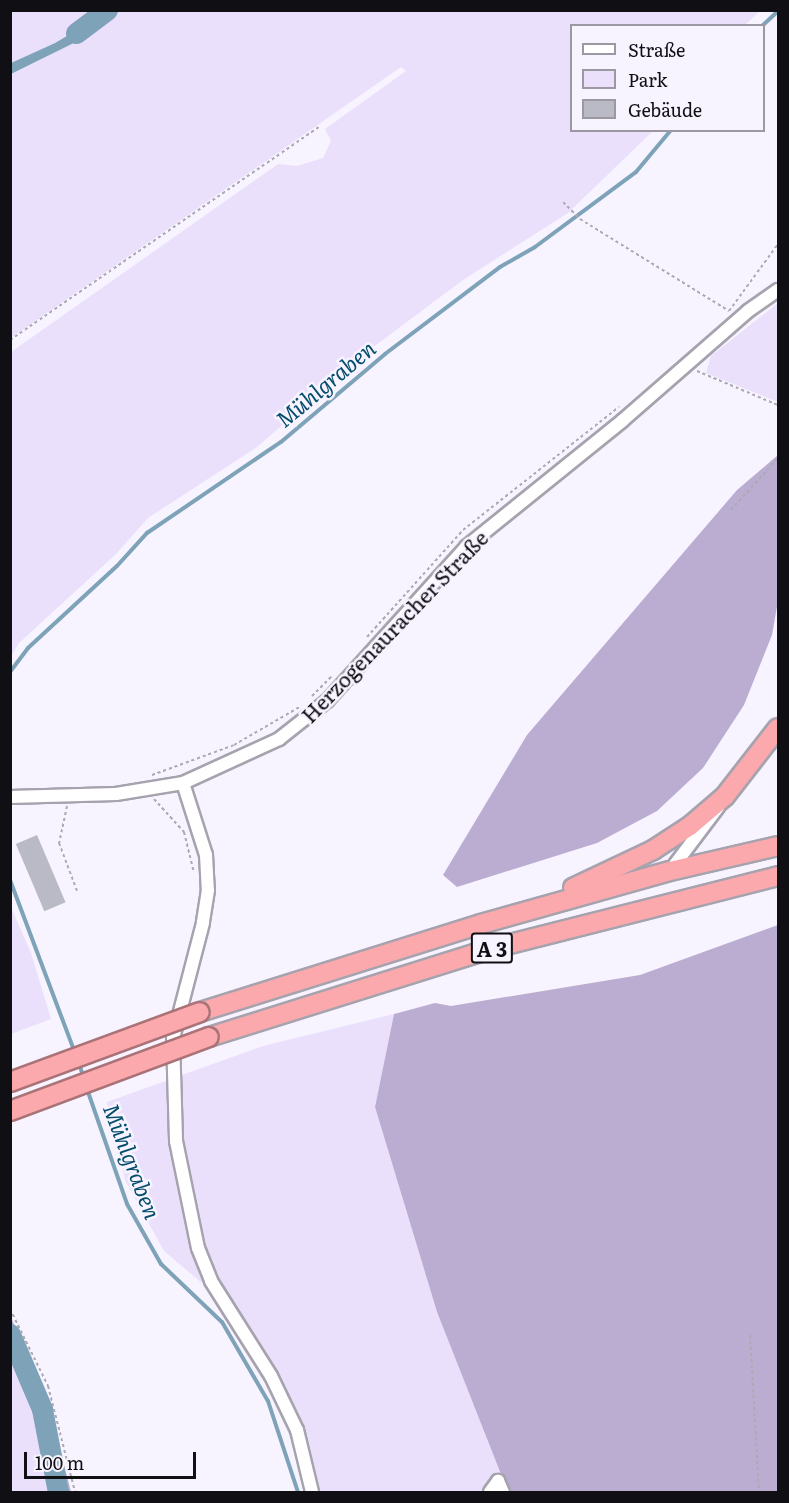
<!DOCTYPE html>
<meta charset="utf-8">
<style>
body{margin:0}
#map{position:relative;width:789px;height:1503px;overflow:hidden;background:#f7f3ff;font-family:Literata,serif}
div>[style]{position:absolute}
.green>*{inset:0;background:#ebe0fc}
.forest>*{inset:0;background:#bbadd1}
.water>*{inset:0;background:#7ea3b9}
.stream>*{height:4px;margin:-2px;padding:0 2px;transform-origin:2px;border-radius:2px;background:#7ea3b9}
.river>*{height:21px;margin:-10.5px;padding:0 10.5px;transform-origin:10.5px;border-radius:10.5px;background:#7ea3b9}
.building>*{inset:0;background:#b9bac6;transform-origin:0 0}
.path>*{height:2px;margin-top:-1px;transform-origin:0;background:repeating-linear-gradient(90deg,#aca9b2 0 3px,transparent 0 6px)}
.roads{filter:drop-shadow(2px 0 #a7a3ae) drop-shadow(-2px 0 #a7a3ae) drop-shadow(0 2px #a7a3ae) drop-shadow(0 -2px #a7a3ae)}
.minor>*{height:12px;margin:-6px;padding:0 6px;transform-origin:6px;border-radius:6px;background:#fff}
.highway>*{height:18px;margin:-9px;padding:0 9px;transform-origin:9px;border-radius:9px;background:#fca9ad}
.bridges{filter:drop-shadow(2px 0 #a97377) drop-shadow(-2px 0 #a97377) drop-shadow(0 2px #a97377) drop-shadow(0 -2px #a97377)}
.highway-bridge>*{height:18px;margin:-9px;padding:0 9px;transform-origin:9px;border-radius:9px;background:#fca9ad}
span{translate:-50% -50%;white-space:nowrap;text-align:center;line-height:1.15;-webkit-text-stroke:5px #f7f3ff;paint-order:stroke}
.shield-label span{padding:2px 4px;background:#f7f3ff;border:2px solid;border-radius:4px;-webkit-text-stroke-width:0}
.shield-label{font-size:20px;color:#100f13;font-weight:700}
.street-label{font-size:21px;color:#100f13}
.water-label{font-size:22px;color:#054e6d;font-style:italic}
.frame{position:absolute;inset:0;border:12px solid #100f13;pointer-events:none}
.legend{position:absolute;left:570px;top:24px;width:195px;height:108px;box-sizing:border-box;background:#f7f3ff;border:2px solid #9b98a1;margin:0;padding:8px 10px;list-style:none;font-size:18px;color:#100f13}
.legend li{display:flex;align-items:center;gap:12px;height:30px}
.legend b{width:30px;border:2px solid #9b98a1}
.scale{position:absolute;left:24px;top:1452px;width:172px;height:27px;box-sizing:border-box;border:3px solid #100f13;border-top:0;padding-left:8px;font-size:18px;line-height:21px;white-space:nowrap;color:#100f13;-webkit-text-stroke:4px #f7f3ff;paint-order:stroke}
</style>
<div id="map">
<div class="green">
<div style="clip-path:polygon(10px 11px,109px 11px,55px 43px,11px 63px)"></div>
<div style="clip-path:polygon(119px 11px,760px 11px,745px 25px,572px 26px,572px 130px,653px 131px,568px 213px,463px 280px,368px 351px,257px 447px,148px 518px,116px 554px,19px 643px,11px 656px,11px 352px,278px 164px,297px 166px,323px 158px,331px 141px,325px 129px,406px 71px,401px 67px,11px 338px,11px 74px,84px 38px)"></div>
<div style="clip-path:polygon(778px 303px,778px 402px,706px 373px,711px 356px)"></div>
<div style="clip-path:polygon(10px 905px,31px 953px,51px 1019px,11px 1034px)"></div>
<div style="clip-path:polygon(394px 1014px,375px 1107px,437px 1312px,508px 1492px,319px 1492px,309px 1443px,285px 1392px,235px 1311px,164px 1251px,125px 1180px,107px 1102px,263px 1046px)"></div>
<div style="clip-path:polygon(10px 1343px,39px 1423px,52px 1492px,11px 1492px)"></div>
</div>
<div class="forest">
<div style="clip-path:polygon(778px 455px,778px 601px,772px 635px,744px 705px,703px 768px,657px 811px,597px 843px,457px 887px,443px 875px,527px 735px,737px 490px)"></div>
<div style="clip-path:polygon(778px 925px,778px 1492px,508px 1492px,437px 1312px,375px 1107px,394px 1014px,435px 1003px,451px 1006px,640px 975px)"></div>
<div style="clip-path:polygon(10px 1315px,48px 1401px,71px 1492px,52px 1492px,28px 1387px,35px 1384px,11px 1330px)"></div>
</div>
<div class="water">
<div style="clip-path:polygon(109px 11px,119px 11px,84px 38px,11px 74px,11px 63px,55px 43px)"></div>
<div style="clip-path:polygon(11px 1330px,35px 1384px,28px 1387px,11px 1343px)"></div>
</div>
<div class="stream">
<div style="left:762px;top:26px;width:22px;rotate:-43deg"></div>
<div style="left:10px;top:672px;width:30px;rotate:-53deg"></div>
<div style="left:28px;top:648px;width:121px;rotate:-42.7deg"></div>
<div style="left:117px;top:566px;width:45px;rotate:-47.7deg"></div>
<div style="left:147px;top:533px;width:162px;rotate:-34.2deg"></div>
<div style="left:281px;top:442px;width:136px;rotate:-40.2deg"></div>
<div style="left:385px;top:354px;width:144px;rotate:-37.1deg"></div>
<div style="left:500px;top:267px;width:40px;rotate:-29.7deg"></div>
<div style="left:535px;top:247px;width:126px;rotate:-36.6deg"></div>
<div style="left:636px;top:172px;width:55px;rotate:-50.2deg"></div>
<div style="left:10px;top:880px;width:185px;rotate:69.4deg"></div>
<div style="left:79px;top:1063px;width:17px;rotate:73deg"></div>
<div style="left:87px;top:1089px;width:122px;rotate:70.8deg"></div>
<div style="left:127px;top:1204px;width:69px;rotate:60.5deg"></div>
<div style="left:161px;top:1264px;width:84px;rotate:43.6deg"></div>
<div style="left:222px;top:1322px;width:91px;rotate:59.8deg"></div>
<div style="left:268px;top:1401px;width:96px;rotate:71.8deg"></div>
</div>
<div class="river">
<div style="left:76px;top:33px;width:39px;rotate:-37deg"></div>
<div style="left:10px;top:1334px;width:82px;rotate:66.9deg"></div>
<div style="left:42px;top:1409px;width:85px;rotate:79.1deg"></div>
</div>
<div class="building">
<div style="left:37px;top:835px;width:73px;height:23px;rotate:67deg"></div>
</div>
<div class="path">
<div style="left:563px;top:202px;width:24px;rotate:45deg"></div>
<div style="left:580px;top:219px;width:175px;rotate:31.7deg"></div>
<div style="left:729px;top:311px;width:83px;rotate:-53.8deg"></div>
<div style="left:10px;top:340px;width:375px;rotate:-34.6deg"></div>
<div style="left:697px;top:371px;width:88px;rotate:22.8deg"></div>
<div style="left:731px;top:510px;width:70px;rotate:-47.9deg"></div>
<div style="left:367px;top:637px;width:144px;rotate:-48.1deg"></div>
<div style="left:463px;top:530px;width:199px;rotate:-38.3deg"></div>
<div style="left:312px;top:696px;width:30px;rotate:-45deg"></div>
<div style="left:152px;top:775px;width:87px;rotate:-20.1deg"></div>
<div style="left:234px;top:745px;width:78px;rotate:-30.2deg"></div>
<div style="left:154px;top:799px;width:45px;rotate:47.7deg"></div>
<div style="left:184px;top:832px;width:42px;rotate:76.3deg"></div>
<div style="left:67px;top:806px;width:38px;rotate:102deg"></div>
<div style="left:59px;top:843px;width:51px;rotate:69.4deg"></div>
<div style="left:10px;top:1309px;width:86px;rotate:63.7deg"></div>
<div style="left:48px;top:1386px;width:109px;rotate:75.7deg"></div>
<div style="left:750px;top:1335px;width:157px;rotate:86.7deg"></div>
</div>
<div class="roads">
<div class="minor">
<div style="left:183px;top:783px;width:76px;rotate:72.3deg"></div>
<div style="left:206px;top:855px;width:35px;rotate:87deg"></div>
<div style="left:208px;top:890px;width:33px;rotate:99deg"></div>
<div style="left:203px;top:923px;width:119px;rotate:104.6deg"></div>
<div style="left:173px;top:1038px;width:103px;rotate:88.3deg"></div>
<div style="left:176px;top:1141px;width:109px;rotate:78.4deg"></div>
<div style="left:198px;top:1248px;width:35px;rotate:68deg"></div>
<div style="left:211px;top:1281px;width:112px;rotate:57.7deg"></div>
<div style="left:271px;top:1376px;width:60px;rotate:64.3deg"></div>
<div style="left:297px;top:1430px;width:64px;rotate:76.4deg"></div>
<div style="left:10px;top:797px;width:106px;rotate:-1.6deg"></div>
<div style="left:116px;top:794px;width:68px;rotate:-9.3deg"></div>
<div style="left:183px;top:783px;width:106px;rotate:-24.6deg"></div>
<div style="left:279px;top:739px;width:61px;rotate:-38.4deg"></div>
<div style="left:327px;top:701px;width:207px;rotate:-47.9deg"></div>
<div style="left:466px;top:547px;width:201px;rotate:-38.9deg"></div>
<div style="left:622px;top:421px;width:167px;rotate:-41.1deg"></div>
<div style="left:748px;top:311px;width:37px;rotate:-35deg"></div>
<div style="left:670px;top:871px;width:80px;rotate:-53.1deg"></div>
<div style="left:490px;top:1492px;width:14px;rotate:-54deg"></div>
<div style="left:498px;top:1481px;width:12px;rotate:66deg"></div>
</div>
<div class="highway">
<div style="left:573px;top:888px;width:89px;rotate:-25.4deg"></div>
<div style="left:653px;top:850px;width:44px;rotate:-33deg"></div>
<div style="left:690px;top:826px;width:46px;rotate:-40.6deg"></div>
<div style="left:725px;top:796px;width:86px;rotate:-52.1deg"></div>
<div style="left:200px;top:1012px;width:294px;rotate:-17.4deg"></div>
<div style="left:481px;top:924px;width:196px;rotate:-15.7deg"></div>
<div style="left:670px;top:871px;width:111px;rotate:-13deg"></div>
<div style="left:209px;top:1037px;width:294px;rotate:-17.4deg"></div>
<div style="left:490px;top:949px;width:297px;rotate:-14.2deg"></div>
</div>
</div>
<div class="bridges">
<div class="highway-bridge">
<div style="left:10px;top:1082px;width:202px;rotate:-20.2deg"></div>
<div style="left:10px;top:1111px;width:212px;rotate:-20.4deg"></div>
</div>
</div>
<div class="shield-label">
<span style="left:492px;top:948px">A 3</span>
</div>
<div class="street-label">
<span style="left:394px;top:626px;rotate:-46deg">Herzogenauracher Straße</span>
</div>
<div class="water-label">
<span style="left:325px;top:383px;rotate:-40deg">Mühlgraben</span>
<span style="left:133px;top:1161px;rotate:69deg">Mühlgraben</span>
</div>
<div class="frame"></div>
<ul class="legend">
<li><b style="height:8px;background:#fff"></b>Straße</li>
<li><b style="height:16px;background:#ebe0fc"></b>Park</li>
<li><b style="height:16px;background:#b9bac6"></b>Gebäude</li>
</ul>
<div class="scale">100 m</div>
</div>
